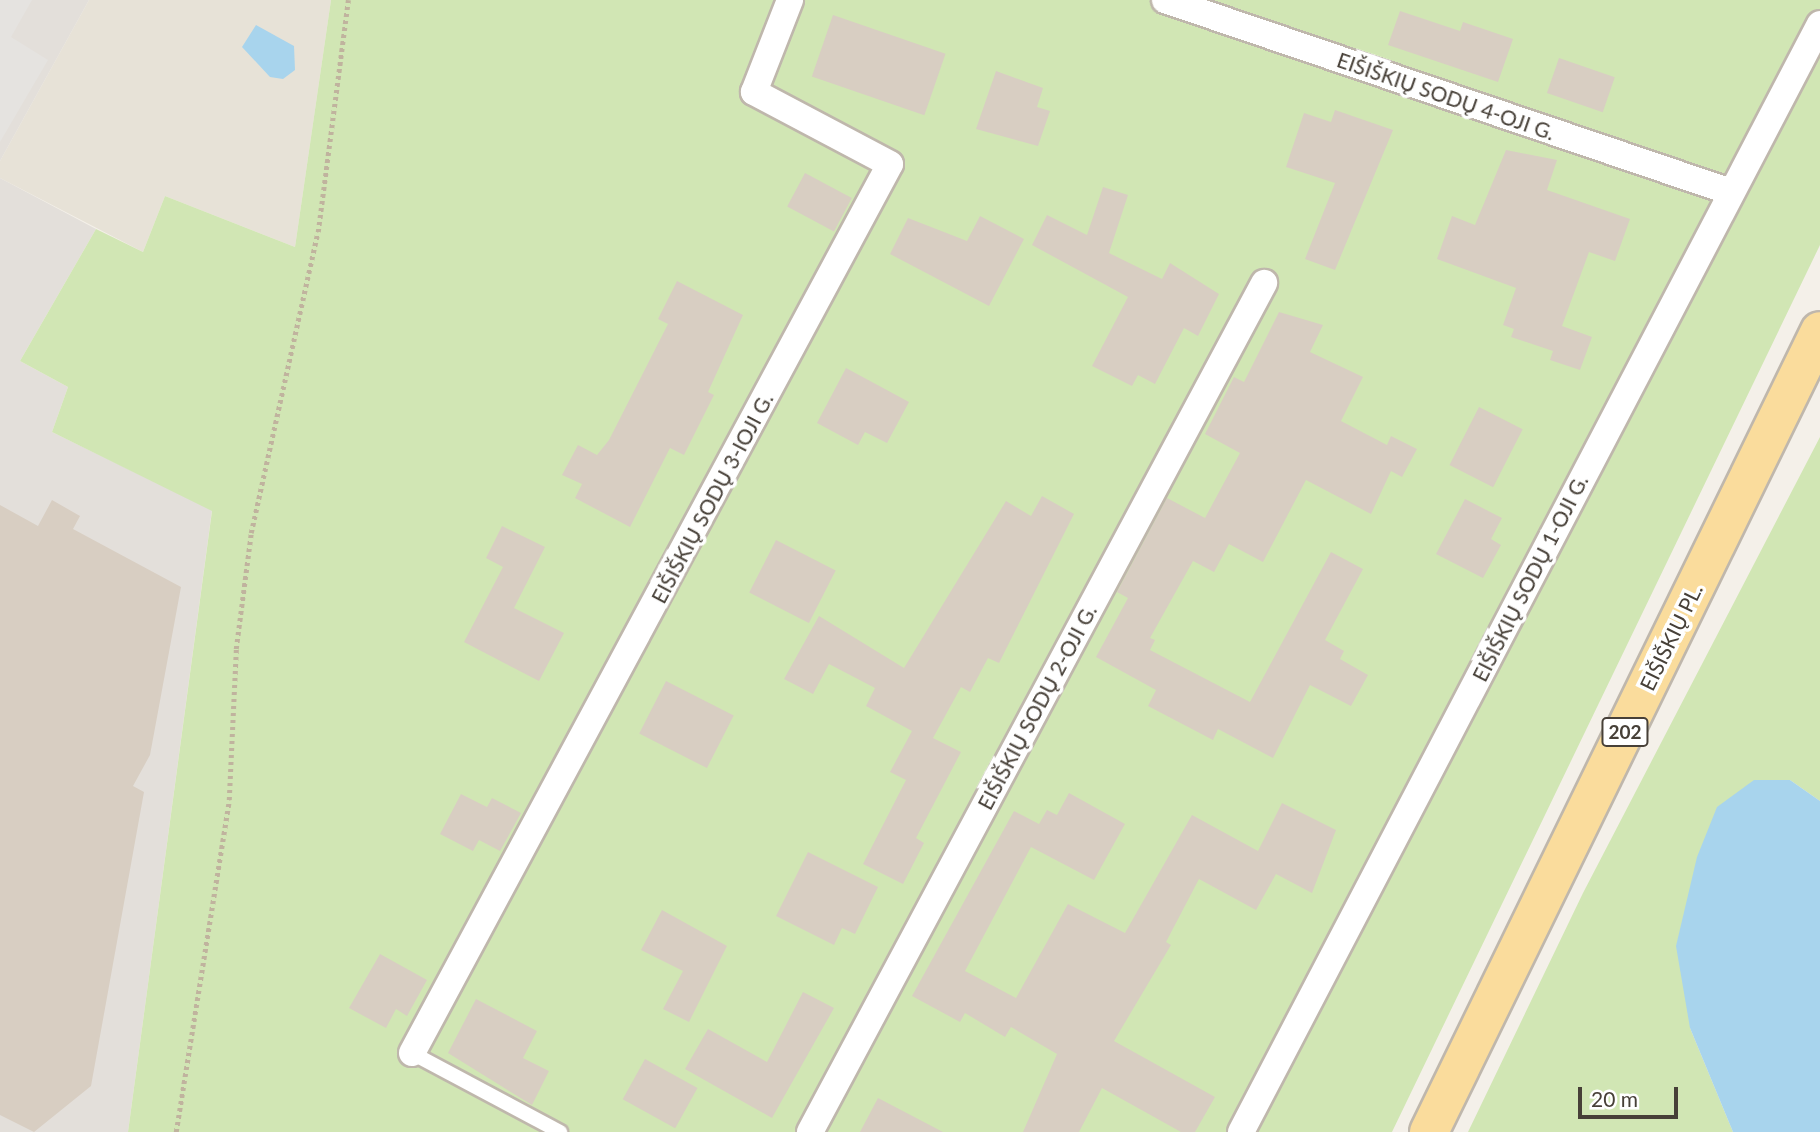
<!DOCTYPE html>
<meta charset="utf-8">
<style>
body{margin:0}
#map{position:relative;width:1820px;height:1132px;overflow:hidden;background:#f4f0e9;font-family:Lato,sans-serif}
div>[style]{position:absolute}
.residential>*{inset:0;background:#e7e2d7}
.industrial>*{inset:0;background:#e3dfda}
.green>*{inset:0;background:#d1e6b4}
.parking>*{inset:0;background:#e5e3e0}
.water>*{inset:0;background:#a8d4ed}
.building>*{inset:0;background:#d8cec2;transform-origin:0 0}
.path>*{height:4.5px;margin-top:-2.25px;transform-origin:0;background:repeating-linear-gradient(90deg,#c0b39e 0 3.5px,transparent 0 7px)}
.roads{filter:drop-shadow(2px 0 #bfb7ac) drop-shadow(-2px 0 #bfb7ac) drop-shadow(0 2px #bfb7ac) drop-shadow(0 -2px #bfb7ac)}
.lane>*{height:14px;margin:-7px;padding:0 7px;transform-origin:7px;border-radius:7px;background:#fff}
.street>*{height:26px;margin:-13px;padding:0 13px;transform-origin:13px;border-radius:13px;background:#fff}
.primary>*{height:38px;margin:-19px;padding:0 19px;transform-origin:19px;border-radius:19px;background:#fadc9c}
span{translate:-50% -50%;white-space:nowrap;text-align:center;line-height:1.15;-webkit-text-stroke:7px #fff;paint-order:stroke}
.shield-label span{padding:2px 5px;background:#fff;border:2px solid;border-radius:5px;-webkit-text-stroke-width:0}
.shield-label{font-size:19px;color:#474038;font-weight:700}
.street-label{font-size:21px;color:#474038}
.scale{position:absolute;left:1578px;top:1087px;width:100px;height:32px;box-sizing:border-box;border:4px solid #474038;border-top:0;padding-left:9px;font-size:21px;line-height:24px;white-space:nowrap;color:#474038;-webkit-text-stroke:5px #fff;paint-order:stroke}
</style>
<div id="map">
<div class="residential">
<div style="clip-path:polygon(89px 0,331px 0,295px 247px,165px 196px,143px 252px,0 178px,0 161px)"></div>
</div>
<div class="industrial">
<div style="clip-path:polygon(0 0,89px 0,0 161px)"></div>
<div style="clip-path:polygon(0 178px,96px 229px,20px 361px,68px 387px,52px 432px,212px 510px,128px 1132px,0 1132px)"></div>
</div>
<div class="green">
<div style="clip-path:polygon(331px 0,1820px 0,1820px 245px,1392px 1132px,128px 1132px,212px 511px,52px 432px,68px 387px,20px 361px,96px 229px,143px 252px,165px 196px,295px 247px)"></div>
<div style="clip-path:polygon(1820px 437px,1820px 801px,1790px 780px,1690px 1028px,1733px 1132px,1468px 1132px,1583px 893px)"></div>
</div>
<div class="parking">
<div style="clip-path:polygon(0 0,32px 0,11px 37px,48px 60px,0 142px)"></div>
</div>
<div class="water">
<div style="clip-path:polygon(256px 25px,294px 46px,295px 70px,283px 79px,270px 77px,242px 47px)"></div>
<div style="clip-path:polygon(1754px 780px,1790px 780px,1820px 801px,1820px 1132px,1733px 1132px,1690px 1028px,1676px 946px,1697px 857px,1717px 807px)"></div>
</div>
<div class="building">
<div style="clip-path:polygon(1400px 11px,1460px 31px,1463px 22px,1513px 39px,1498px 82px,1388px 45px)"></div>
<div style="left:833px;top:15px;width:119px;height:65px;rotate:19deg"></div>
<div style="left:1559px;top:58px;width:59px;height:37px;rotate:19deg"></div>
<div style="clip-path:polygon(996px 71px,1043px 88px,1037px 107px,1050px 111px,1038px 146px,976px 129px)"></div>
<div style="clip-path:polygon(1335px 110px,1393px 130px,1335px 270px,1305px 259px,1335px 183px,1286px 167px,1304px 113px,1331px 122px)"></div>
<div style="clip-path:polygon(1506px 150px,1557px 160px,1547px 190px,1630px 219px,1615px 261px,1589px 252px,1562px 326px,1592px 337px,1580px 370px,1550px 360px,1553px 351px,1511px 337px,1514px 329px,1503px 325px,1516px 288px,1437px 259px,1452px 216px,1475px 225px)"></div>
<div style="left:805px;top:173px;width:53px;height:38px;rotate:28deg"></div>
<div style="clip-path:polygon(1103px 187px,1128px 195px,1109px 253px,1162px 279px,1170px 263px,1219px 294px,1198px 336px,1184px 328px,1155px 384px,1138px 375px,1132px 386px,1092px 366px,1128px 297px,1032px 245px,1047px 215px,1087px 235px)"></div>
<div style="clip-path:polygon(980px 216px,1024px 239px,989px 306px,890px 254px,908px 218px,967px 241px)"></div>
<div style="clip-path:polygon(677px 281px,743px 315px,708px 392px,714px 395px,684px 455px,670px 448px,630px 527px,575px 498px,582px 484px,562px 475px,578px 445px,597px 455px,609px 440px,668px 324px,658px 319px)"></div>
<div style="clip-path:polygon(1279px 312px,1323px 325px,1310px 352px,1363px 377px,1341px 421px,1387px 445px,1391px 436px,1417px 449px,1402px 477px,1391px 471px,1371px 514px,1306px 480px,1263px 562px,1229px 544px,1214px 572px,1193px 561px,1150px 638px,1155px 640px,1150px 650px,1250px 702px,1331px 552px,1363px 569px,1325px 640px,1344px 651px,1340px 659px,1368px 675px,1351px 706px,1310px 685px,1273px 758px,1218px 729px,1213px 740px,1148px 706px,1156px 690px,1096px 657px,1128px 598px,1117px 592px,1167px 498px,1205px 518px,1240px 453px,1205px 434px,1234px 377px,1244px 382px)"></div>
<div style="clip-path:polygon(846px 368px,909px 402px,887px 443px,865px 432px,858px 445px,817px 423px)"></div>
<div style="left:1479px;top:407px;width:49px;height:65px;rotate:27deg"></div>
<div style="clip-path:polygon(1042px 496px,1074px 514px,999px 663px,988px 658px,970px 692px,961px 687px,933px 738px,961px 752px,916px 838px,924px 843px,903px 884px,863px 864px,906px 780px,890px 772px,912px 731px,866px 706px,875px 688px,829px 664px,813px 694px,784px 679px,819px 616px,904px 668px,1006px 501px,1031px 516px)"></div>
<div style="clip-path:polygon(1465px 499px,1502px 518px,1491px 539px,1501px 545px,1483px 578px,1436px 554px)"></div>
<div style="clip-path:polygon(52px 500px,80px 516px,73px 529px,181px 587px,150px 755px,133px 786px,144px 792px,91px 1086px,34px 1132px,0 1115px,0 505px,38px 526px)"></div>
<div style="clip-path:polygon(502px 526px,545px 547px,514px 608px,564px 633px,539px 681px,464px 642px,503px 567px,486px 558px)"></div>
<div style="left:776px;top:540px;width:67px;height:59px;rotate:27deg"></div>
<div style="left:666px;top:681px;width:76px;height:59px;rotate:27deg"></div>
<div style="clip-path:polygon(1069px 793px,1125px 824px,1094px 880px,1031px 847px,965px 971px,1016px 998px,1068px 904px,1125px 933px,1192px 815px,1258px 851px,1282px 803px,1336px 830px,1312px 893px,1276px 874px,1256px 910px,1199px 879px,1166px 942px,1171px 945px,1114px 1041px,1215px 1097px,1195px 1132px,1181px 1132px,1102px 1088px,1079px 1132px,1023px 1132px,1057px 1054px,1011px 1027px,1005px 1037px,965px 1013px,960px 1022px,912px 996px,1014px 811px,1039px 824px,1047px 810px,1057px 815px)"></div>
<div style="clip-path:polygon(461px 794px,487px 807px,492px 798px,521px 813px,500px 851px,479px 840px,473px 851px,440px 834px)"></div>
<div style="clip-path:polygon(808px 852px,878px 887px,855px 934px,842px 928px,834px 945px,776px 916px)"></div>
<div style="clip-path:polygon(662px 910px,727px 946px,689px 1022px,663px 1009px,683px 971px,641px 950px)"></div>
<div style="clip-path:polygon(380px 954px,427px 980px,407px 1016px,396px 1009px,386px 1028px,349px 1008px)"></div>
<div style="clip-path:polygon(803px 992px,834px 1008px,772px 1118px,685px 1069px,708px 1029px,767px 1062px)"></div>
<div style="clip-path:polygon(476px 999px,537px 1031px,523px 1058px,549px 1071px,532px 1105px,448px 1053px)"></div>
<div style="left:645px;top:1059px;width:60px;height:46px;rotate:29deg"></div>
<div style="clip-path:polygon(878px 1098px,943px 1132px,860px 1132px)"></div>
</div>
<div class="path">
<div style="left:176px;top:1132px;width:336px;rotate:-80.9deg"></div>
<div style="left:229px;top:800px;width:151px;rotate:-87.3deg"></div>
<div style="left:236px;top:649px;width:117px;rotate:-82.6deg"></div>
<div style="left:251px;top:533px;width:308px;rotate:-77.5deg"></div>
<div style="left:318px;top:232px;width:234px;rotate:-82.6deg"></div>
</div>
<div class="roads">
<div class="lane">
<div style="left:412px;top:1053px;width:168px;rotate:28.1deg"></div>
</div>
<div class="street">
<div style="left:1165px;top:0;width:595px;rotate:18.74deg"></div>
<div style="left:412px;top:1053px;width:1009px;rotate:-61.73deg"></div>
<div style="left:890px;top:164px;width:154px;rotate:-152.1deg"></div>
<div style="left:754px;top:92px;width:99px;rotate:-68.6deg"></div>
<div style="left:810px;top:1132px;width:963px;rotate:-61.86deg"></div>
<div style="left:1241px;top:1132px;width:1250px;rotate:-62.41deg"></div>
</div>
<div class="primary">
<div style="left:1429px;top:1132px;width:891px;rotate:-63.98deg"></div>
</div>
</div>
<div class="shield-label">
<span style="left:1625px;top:732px">202</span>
</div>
<div class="street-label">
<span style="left:1446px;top:96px;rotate:19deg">EIŠIŠKIŲ SODŲ 4-OJI G.</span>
<span style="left:712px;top:498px;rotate:-62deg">EIŠIŠKIŲ SODŲ 3-IOJI G.</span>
<span style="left:1530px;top:578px;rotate:-63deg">EIŠIŠKIŲ SODŲ 1-OJI G.</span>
<span style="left:1671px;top:637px;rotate:-64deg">EIŠIŠKIŲ PL.</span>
<span style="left:1037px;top:707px;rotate:-62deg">EIŠIŠKIŲ SODŲ 2-OJI G.</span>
</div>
<div class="scale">20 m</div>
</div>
